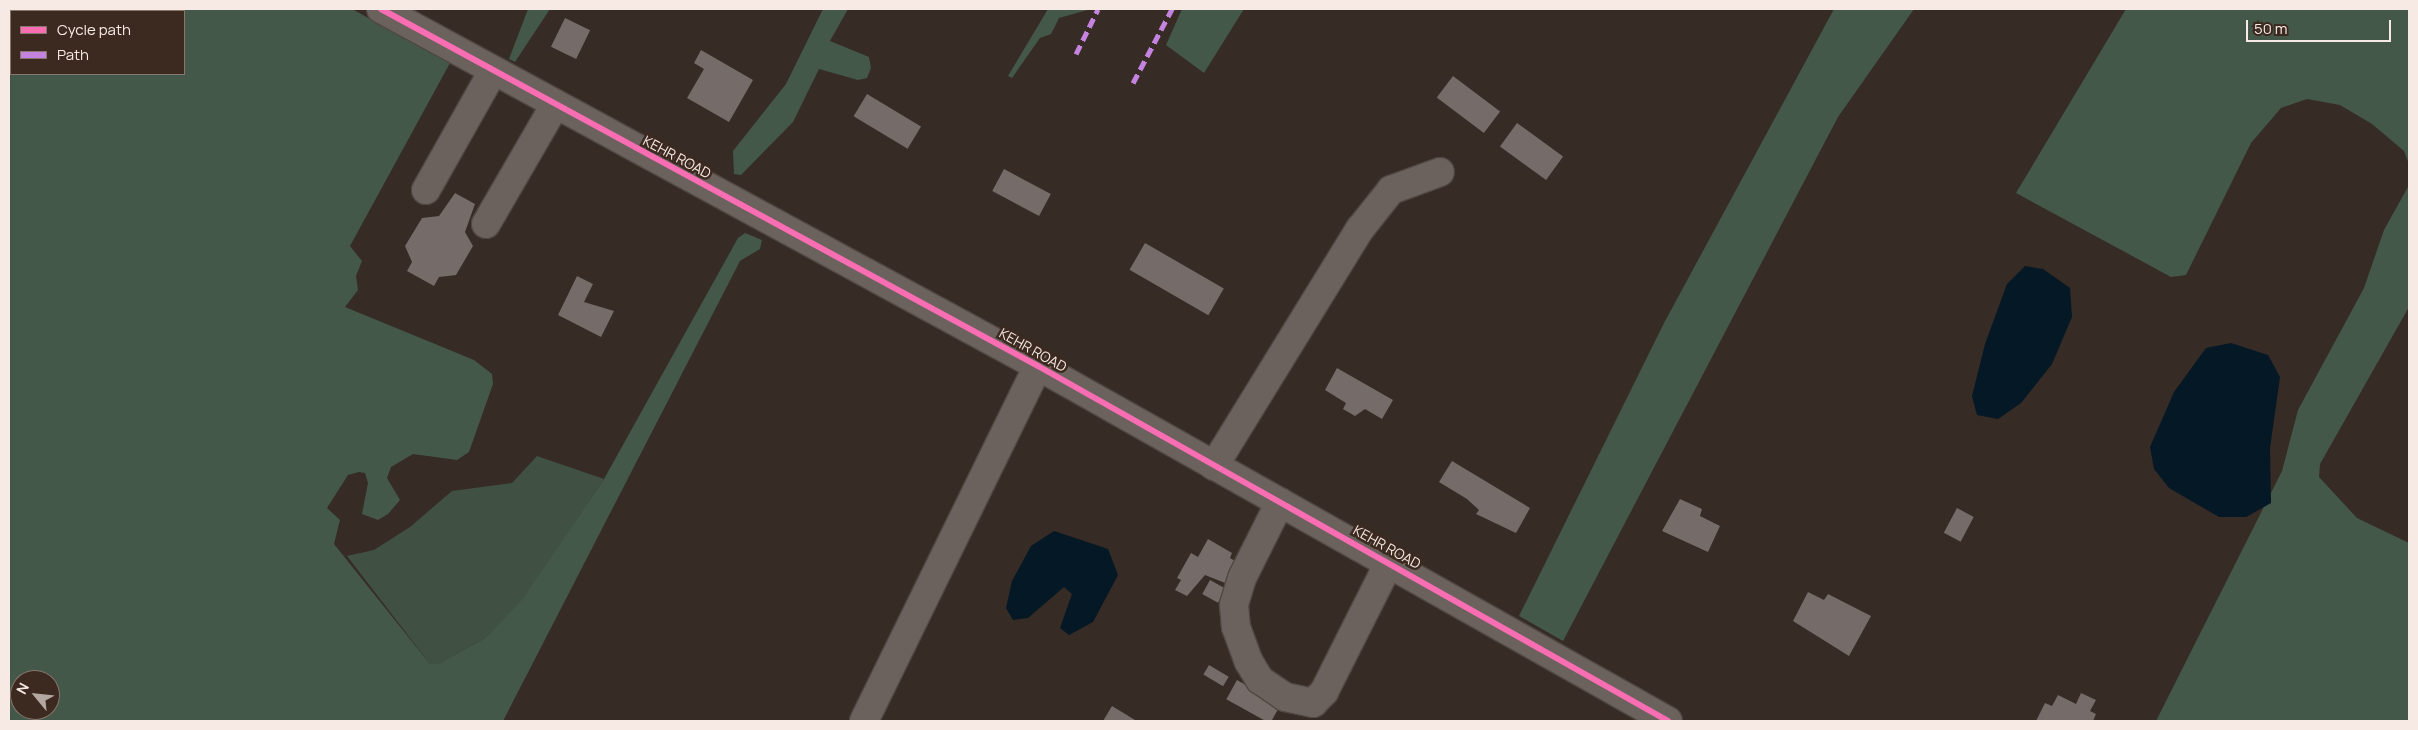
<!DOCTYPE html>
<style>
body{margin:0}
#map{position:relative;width:2418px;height:730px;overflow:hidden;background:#362b25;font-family:Manrope,sans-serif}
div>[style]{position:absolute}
.green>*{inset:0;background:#405143}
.forest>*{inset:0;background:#435848}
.water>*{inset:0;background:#051825}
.building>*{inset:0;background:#756b68;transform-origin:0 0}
.roads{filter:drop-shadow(1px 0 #514742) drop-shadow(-1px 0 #514742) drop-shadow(0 1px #514742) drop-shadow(0 -1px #514742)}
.minor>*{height:28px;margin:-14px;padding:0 14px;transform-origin:14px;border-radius:14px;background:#6b625e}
.quiet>*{height:5px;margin-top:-2.5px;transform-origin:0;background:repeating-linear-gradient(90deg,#c483df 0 10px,transparent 0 15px)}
.cycleway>*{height:6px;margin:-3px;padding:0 3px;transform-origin:3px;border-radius:3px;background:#f96db3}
span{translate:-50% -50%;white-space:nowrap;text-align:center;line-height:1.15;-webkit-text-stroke:5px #3c291f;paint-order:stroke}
.street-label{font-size:14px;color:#f7eae4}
.frame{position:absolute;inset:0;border:10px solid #f7eae4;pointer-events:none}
.legend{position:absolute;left:10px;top:10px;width:175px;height:65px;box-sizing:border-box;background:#3c291f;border:1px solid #87766e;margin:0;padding:6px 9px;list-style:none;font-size:15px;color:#f7eae4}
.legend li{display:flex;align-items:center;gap:10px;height:25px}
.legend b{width:25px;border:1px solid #87766e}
.north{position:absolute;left:10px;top:670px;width:50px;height:50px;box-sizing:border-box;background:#3c291f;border:1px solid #87766e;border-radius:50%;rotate:298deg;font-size:14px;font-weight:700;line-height:20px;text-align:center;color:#f7eae4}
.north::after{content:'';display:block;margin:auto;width:18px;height:22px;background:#b3a7a1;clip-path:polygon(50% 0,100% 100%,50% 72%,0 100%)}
.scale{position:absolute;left:2246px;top:20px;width:145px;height:22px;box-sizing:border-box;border:2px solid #f7eae4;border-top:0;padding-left:6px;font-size:15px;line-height:18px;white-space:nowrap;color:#f7eae4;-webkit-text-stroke:4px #3c291f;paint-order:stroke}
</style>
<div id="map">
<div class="green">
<div style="clip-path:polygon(537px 456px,604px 479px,522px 601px,485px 638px,438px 664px,430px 664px,347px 556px,374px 550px,410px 527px,452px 491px,512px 483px)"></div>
</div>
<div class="forest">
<div style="clip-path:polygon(evenodd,9px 9px,352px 9px,450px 63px,350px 246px,362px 261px,356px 276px,358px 290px,345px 307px,474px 360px,492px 374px,493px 384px,469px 452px,457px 460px,413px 454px,391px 467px,387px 478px,400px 500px,388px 514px,378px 520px,362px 514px,368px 483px,365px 473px,359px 472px,348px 475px,327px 508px,340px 520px,334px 544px,430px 664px,438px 664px,485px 638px,522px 600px,604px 479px,738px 238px,745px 233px,762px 240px,760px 249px,740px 261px,503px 721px,9px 721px,9px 9px,11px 11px,184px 11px,184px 74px,11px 74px,11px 11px,9px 9px,20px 680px,50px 680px,50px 710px,20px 710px,20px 680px)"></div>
<div style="clip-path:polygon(528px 9px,550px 9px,515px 62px,509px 59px)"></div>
<div style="clip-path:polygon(823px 9px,848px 9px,830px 41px,869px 57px,871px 68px,867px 78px,858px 80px,819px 69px,793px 122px,741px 175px,734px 174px,733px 151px,786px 84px)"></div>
<div style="clip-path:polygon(1048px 9px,1091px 9px,1059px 18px,1051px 34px,1040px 38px,1012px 78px,1008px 76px)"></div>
<div style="clip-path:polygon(1182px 9px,1244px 9px,1204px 73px,1166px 45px)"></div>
<div style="clip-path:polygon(1834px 9px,1914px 9px,1838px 117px,1563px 641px,1519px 616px,1664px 323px)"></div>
<div style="clip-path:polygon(2126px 9px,2409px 9px,2409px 164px,2404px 151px,2372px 124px,2340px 105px,2307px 99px,2281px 108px,2251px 143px,2186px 275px,2171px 277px,2016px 193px)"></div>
<div style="clip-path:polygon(2409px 185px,2409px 307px,2320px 464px,2319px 477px,2357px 518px,2409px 543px,2409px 721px,2156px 721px,2282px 471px,2298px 410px,2364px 288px,2384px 230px)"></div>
</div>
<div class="water">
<div style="clip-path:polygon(2025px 266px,2043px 269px,2070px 288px,2072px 317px,2052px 364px,2021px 403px,1998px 419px,1977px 415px,1972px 396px,1985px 344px,2007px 284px)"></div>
<div style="clip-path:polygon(2231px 343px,2268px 355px,2280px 377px,2270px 448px,2271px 503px,2246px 517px,2219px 517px,2169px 488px,2154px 469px,2150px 447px,2174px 392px,2206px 348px)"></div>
<div style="clip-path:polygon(1054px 531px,1108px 549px,1118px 575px,1093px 622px,1069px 635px,1060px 628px,1072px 594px,1064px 587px,1028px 618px,1013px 620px,1006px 608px,1012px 581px,1031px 546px)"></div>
</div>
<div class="building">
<div style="left:565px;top:18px;width:28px;height:32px;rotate:26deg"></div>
<div style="clip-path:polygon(701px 50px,753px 80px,729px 122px,687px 98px,704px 69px,694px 63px)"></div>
<div style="left:1453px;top:76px;width:59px;height:27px;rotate:37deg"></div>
<div style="left:867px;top:94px;width:63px;height:26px;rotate:31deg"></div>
<div style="left:1517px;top:123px;width:57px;height:29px;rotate:36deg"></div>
<div style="left:1004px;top:169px;width:53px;height:25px;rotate:28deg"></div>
<div style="clip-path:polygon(455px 193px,475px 204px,465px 232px,473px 246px,456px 275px,439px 277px,434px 286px,407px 271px,412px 262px,405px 246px,422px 218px,439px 216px)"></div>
<div style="left:1145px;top:243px;width:91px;height:31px;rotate:30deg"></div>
<div style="clip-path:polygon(577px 276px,593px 284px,584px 302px,614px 311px,601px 337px,558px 315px)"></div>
<div style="clip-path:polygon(1337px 368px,1393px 400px,1382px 419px,1365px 409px,1355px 416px,1343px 409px,1346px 403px,1325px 390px)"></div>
<div style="clip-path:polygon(1452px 461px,1530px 508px,1516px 533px,1476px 514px,1479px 510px,1467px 499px,1439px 482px)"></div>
<div style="clip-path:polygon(1680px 499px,1702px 509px,1700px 516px,1720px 526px,1708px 552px,1662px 531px)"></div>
<div style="left:1957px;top:508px;width:19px;height:28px;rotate:28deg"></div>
<div style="clip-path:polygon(1208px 539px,1232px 553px,1230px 558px,1237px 562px,1225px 583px,1205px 575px,1187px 596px,1175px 590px,1181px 580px,1177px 578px,1191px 553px,1198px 557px)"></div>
<div style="left:1210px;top:580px;width:18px;height:16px;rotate:29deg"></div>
<div style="clip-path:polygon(1808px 592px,1824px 600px,1828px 594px,1871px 616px,1849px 656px,1793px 621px)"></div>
<div style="left:1209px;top:665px;width:23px;height:11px;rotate:31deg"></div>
<div style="left:1237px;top:680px;width:50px;height:22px;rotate:29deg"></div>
<div style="clip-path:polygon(2081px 693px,2096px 700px,2090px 711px,2096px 714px,2093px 721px,2036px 721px,2045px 703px,2052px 706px,2058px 695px,2076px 704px)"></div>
<div style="clip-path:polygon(1112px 706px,1135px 720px,1134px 721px,1103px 721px)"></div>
</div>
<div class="roads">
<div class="minor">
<div style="left:381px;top:9px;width:748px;rotate:28.52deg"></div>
<div style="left:1038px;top:366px;width:723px;rotate:29.4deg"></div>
<div style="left:426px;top:190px;width:137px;rotate:-60.6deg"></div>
<div style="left:486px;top:224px;width:138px;rotate:-59.9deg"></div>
<div style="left:1214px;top:466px;width:278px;rotate:-58.4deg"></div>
<div style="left:1360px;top:229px;width:50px;rotate:-51.5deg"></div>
<div style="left:1391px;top:190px;width:52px;rotate:-20.2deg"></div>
<div style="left:1280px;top:502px;width:85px;rotate:116.6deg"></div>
<div style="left:1242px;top:578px;width:28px;rotate:107deg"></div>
<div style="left:1234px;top:605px;width:22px;rotate:85deg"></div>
<div style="left:1236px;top:627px;width:37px;rotate:70deg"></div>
<div style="left:1249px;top:662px;width:21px;rotate:59deg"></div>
<div style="left:1260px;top:680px;width:30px;rotate:34deg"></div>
<div style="left:1285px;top:697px;width:29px;rotate:12deg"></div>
<div style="left:1313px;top:703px;width:16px;rotate:-45deg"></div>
<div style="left:1324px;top:692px;width:144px;rotate:-63.3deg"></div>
<div style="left:864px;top:721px;width:395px;rotate:-63.9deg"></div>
</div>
</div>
<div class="quiet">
<div style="left:1076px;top:54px;width:50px;rotate:-63.9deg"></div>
<div style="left:1133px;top:83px;width:84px;rotate:-62.2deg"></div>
</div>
<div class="cycleway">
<div style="left:381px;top:9px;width:748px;rotate:28.52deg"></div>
<div style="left:1038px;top:366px;width:723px;rotate:29.4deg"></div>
</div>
<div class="street-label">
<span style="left:677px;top:157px;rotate:28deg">KEHR ROAD</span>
<span style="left:1033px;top:350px;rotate:29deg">KEHR ROAD</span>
<span style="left:1387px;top:547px;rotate:29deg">KEHR ROAD</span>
</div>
<div class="frame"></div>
<ul class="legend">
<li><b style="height:6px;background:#f96db3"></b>Cycle path</li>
<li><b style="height:6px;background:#c483df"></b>Path</li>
</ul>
<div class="north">N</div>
<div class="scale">50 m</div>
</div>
